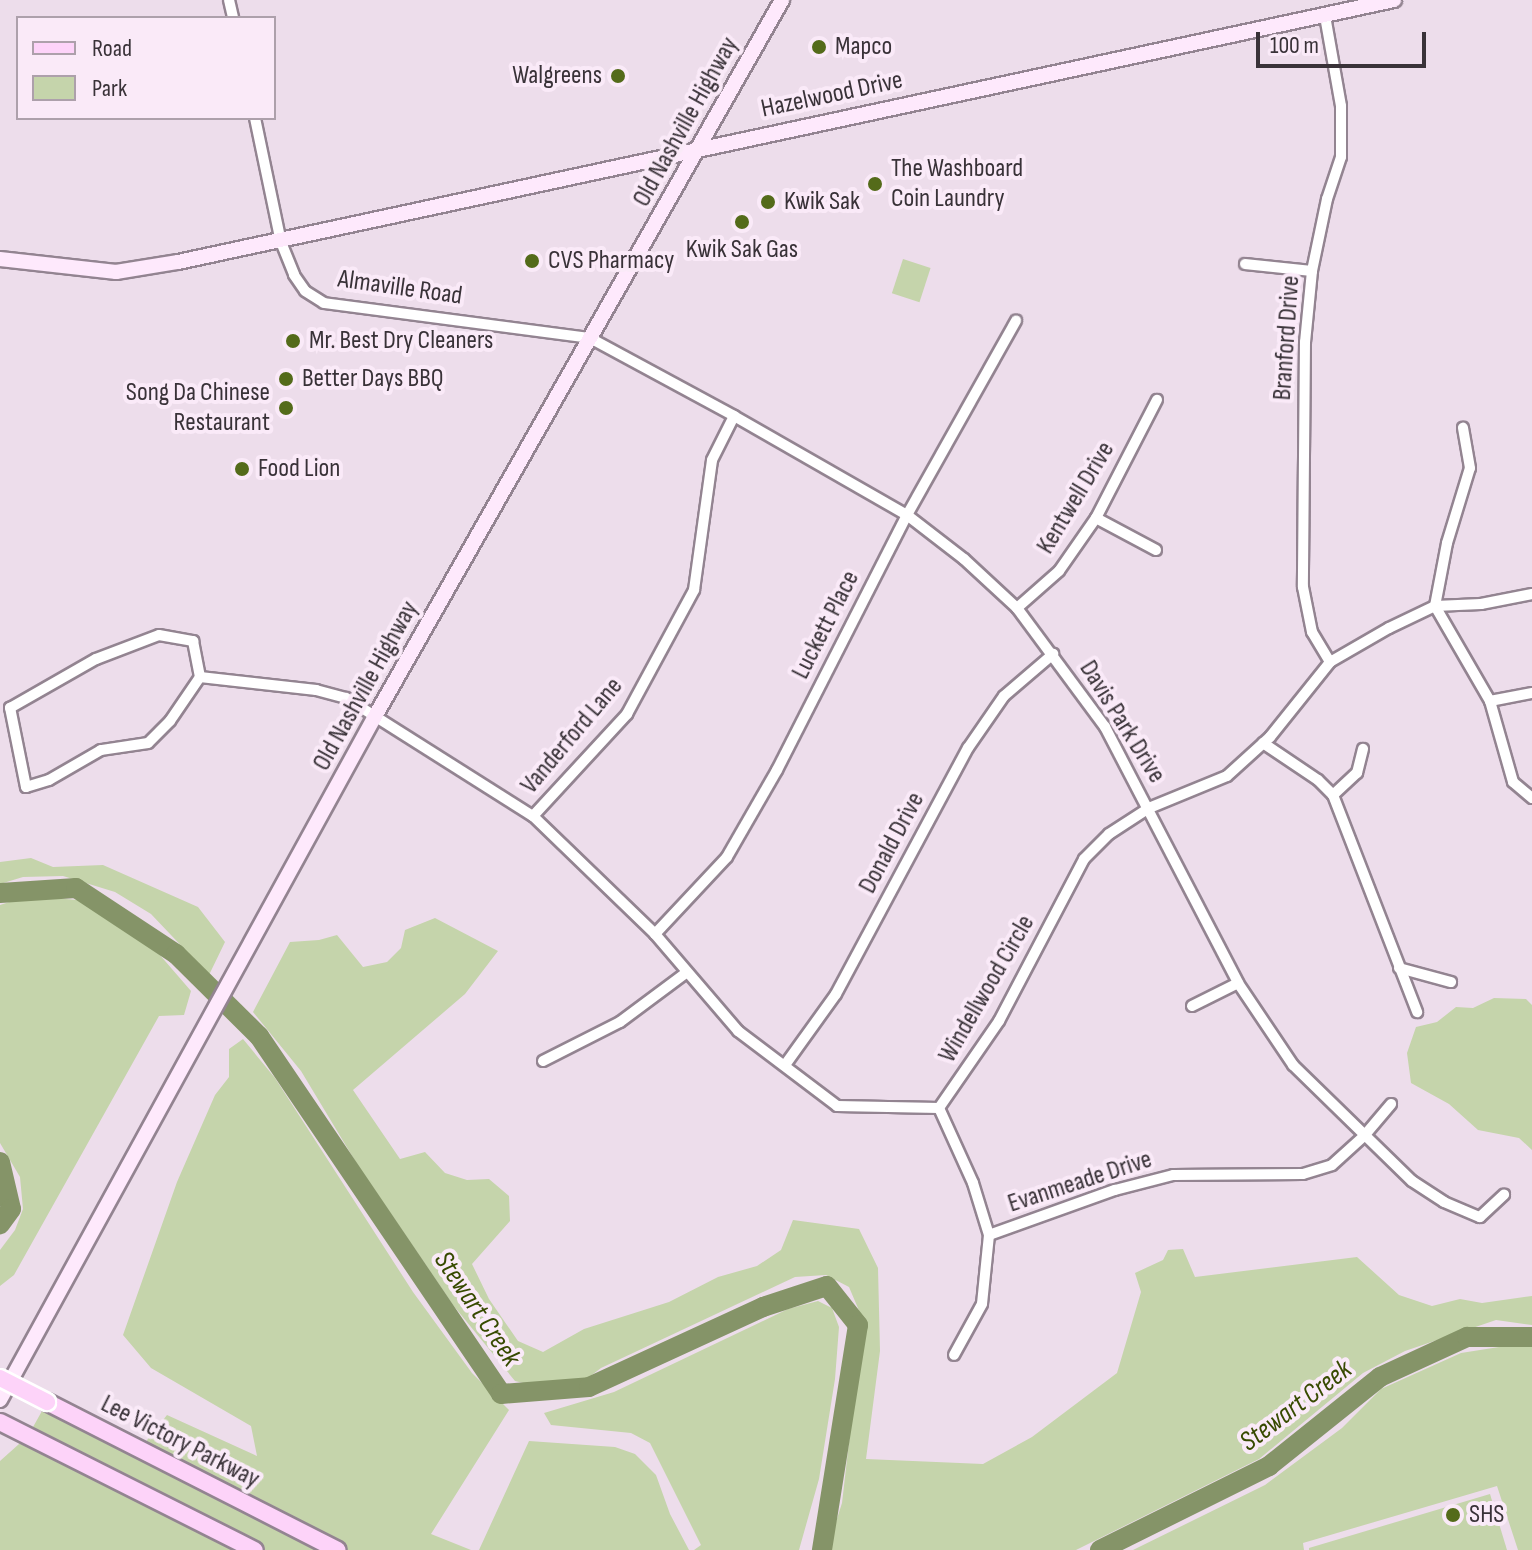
<!DOCTYPE html>
<style>
body{margin:0}
#map{position:relative;width:1532px;height:1550px;overflow:hidden;background:#edddeb;font-family:"Sofia Sans Condensed",sans-serif}
div>[style]{position:absolute}
.green>*{inset:0;background:#c5d4ab;transform-origin:0 0}
.river>*{height:20px;margin:-10px;padding:0 10px;transform-origin:10px;border-radius:10px;background:#859468}
.roads{filter:drop-shadow(2px 0 #938491) drop-shadow(-2px 0 #938491) drop-shadow(0 2px #938491) drop-shadow(0 -2px #938491)}
.street>*{height:10px;margin:-5px;padding:0 5px;transform-origin:5px;border-radius:5px;background:#fff}
.secondary>*{height:14px;margin:-7px;padding:0 7px;transform-origin:7px;border-radius:7px;background:#fee9fc}
.primary>*{height:16px;margin:-8px;padding:0 8px;transform-origin:8px;border-radius:8px;background:#fdd3f9}
.bridges{filter:drop-shadow(2px 0 #fff) drop-shadow(-2px 0 #fff) drop-shadow(0 2px #fff) drop-shadow(0 -2px #fff)}
.primary-bridge>*{height:16px;margin:-8px;padding:0 8px;transform-origin:8px;border-radius:8px;background:#fdd3f9}
.dots>*{width:22px;height:22px;translate:-50% -50%;box-sizing:border-box;border:4px solid #faeaf8;border-radius:50%}
span{translate:-50% -50%;white-space:nowrap;text-align:center;line-height:1.15;-webkit-text-stroke:8px #faeaf8;paint-order:stroke}
.poi-label{font-size:26px;color:#393238}
.left{translate:0 -50%;text-align:left}
.right{translate:-100% -50%;text-align:right}
.street-label{font-size:26px;color:#393238}
.water-label{font-size:28px;color:#374a00;font-style:italic}
.legend{position:absolute;left:16px;top:16px;width:260px;height:104px;box-sizing:border-box;background:#faeaf8;border:2px solid #ada0ab;margin:0;padding:10px 14px;list-style:none;font-size:24px;color:#393238}
.legend li{display:flex;align-items:center;gap:16px;height:40px}
.legend b{width:40px;border:2px solid #ada0ab}
.scale{position:absolute;left:1256px;top:32px;width:170px;height:36px;box-sizing:border-box;border:4px solid #393238;border-top:0;padding-left:10px;font-size:24px;line-height:28px;white-space:nowrap;color:#393238;-webkit-text-stroke:6px #faeaf8;paint-order:stroke}
</style>
<div id="map">
<div class="green">
<div style="left:903px;top:259px;width:29px;height:36px;rotate:18deg"></div>
<div style="clip-path:polygon(31px 858px,53px 867px,103px 865px,198px 907px,225px 942px,209px 975px,151px 914px,115px 892px,63px 876px,23px 877px,0 884px,0 862px)"></div>
<div style="clip-path:polygon(28px 896px,78px 900px,159px 954px,191px 991px,184px 1015px,159px 1016px,14px 1275px,0 1286px,0 1250px,15px 1230px,23px 1209px,20px 1177px,0 1143px,0 905px)"></div>
<div style="clip-path:polygon(435px 918px,498px 951px,465px 994px,353px 1090px,400px 1159px,425px 1152px,445px 1173px,467px 1180px,489px 1179px,509px 1196px,510px 1221px,472px 1264px,489px 1299px,518px 1341px,543px 1352px,584px 1329px,669px 1302px,718px 1277px,757px 1266px,781px 1250px,793px 1220px,859px 1229px,878px 1268px,880px 1351px,866px 1459px,983px 1464px,1032px 1437px,1117px 1373px,1141px 1292px,1135px 1273px,1163px 1260px,1168px 1250px,1183px 1249px,1195px 1277px,1357px 1257px,1399px 1295px,1432px 1306px,1460px 1299px,1482px 1303px,1532px 1296px,1532px 1325px,1496px 1320px,1405px 1351px,1363px 1373px,1259px 1459px,1076px 1550px,827px 1550px,842px 1503px,863px 1320px,849px 1287px,826px 1275px,795px 1277px,601px 1368px,584px 1381px,540px 1387px,515px 1381px,453px 1305px,357px 1164px,301px 1071px,253px 1012px,290px 942px,319px 940px,337px 935px,363px 967px,387px 962px,401px 948px,405px 930px)"></div>
<div style="clip-path:polygon(1494px 998px,1526px 999px,1532px 1005px,1532px 1150px,1519px 1138px,1478px 1130px,1449px 1104px,1411px 1083px,1407px 1053px,1416px 1027px,1437px 1022px,1456px 1007px,1473px 1008px)"></div>
<div style="clip-path:polygon(243px 1039px,275px 1078px,413px 1292px,472px 1373px,509px 1410px,431px 1534px,471px 1550px,0 1550px,0 1461px,28px 1436px,47px 1402px,140px 1449px,167px 1415px,257px 1456px,251px 1426px,151px 1368px,123px 1335px,177px 1182px,215px 1095px,229px 1077px,229px 1049px)"></div>
<div style="clip-path:polygon(818px 1301px,832px 1308px,839px 1327px,835px 1379px,819px 1479px,799px 1550px,694px 1550px,701px 1545px,650px 1443px,631px 1433px,551px 1425px,544px 1413px,614px 1392px,788px 1309px)"></div>
<div style="clip-path:polygon(1518px 1344px,1532px 1346px,1532px 1550px,1518px 1550px,1497px 1486px,1303px 1543px,1304px 1550px,1133px 1550px,1265px 1485px,1342px 1428px,1381px 1389px,1461px 1353px)"></div>
<div style="clip-path:polygon(529px 1441px,615px 1447px,635px 1454px,656px 1475px,670px 1514px,689px 1550px,479px 1550px)"></div>
<div style="clip-path:polygon(1490px 1494px,1507px 1550px,1309px 1550px,1309px 1548px)"></div>
</div>
<div class="river">
<div style="left:0;top:893px;width:76px;rotate:-3.8deg"></div>
<div style="left:76px;top:888px;width:120px;rotate:33.4deg"></div>
<div style="left:176px;top:954px;width:117px;rotate:44.7deg"></div>
<div style="left:259px;top:1036px;width:432px;rotate:55.9deg"></div>
<div style="left:501px;top:1394px;width:88px;rotate:-4.5deg"></div>
<div style="left:589px;top:1387px;width:192px;rotate:-24.7deg"></div>
<div style="left:763px;top:1307px;width:67px;rotate:-18.2deg"></div>
<div style="left:827px;top:1286px;width:50px;rotate:51.5deg"></div>
<div style="left:858px;top:1325px;width:228px;rotate:99.1deg"></div>
<div style="left:0;top:1162px;width:48px;rotate:76.8deg"></div>
<div style="left:11px;top:1209px;width:19px;rotate:126deg"></div>
<div style="left:1100px;top:1550px;width:189px;rotate:-26.4deg"></div>
<div style="left:1269px;top:1466px;width:142px;rotate:-38.7deg"></div>
<div style="left:1380px;top:1377px;width:96px;rotate:-24.7deg"></div>
<div style="left:1467px;top:1337px;width:65px"></div>
</div>
<div class="roads">
<div class="street">
<div style="left:229px;top:0;width:18px;rotate:77deg"></div>
<div style="left:1325px;top:16px;width:91px;rotate:79.9deg"></div>
<div style="left:1341px;top:106px;width:51px;rotate:90deg"></div>
<div style="left:1341px;top:157px;width:44px;rotate:108.4deg"></div>
<div style="left:1327px;top:199px;width:74px;rotate:101.8deg"></div>
<div style="left:1312px;top:271px;width:71px;rotate:95.6deg"></div>
<div style="left:1305px;top:342px;width:245px;rotate:90.5deg"></div>
<div style="left:1303px;top:587px;width:46px;rotate:78.7deg"></div>
<div style="left:1312px;top:632px;width:35px;rotate:59deg"></div>
<div style="left:255px;top:118px;width:127px;rotate:78.2deg"></div>
<div style="left:281px;top:242px;width:35px;rotate:68deg"></div>
<div style="left:294px;top:275px;width:19px;rotate:55deg"></div>
<div style="left:305px;top:291px;width:22px;rotate:32deg"></div>
<div style="left:324px;top:303px;width:268px;rotate:7.5deg"></div>
<div style="left:590px;top:338px;width:164px;rotate:28.4deg"></div>
<div style="left:734px;top:416px;width:199px;rotate:29.8deg"></div>
<div style="left:907px;top:515px;width:72px;rotate:37.7deg"></div>
<div style="left:964px;top:559px;width:72px;rotate:42.8deg"></div>
<div style="left:1017px;top:608px;width:148px;rotate:53.5deg"></div>
<div style="left:1105px;top:727px;width:288px;rotate:62.5deg"></div>
<div style="left:1238px;top:983px;width:99px;rotate:56.1deg"></div>
<div style="left:1293px;top:1065px;width:166px;rotate:44.3deg"></div>
<div style="left:1412px;top:1181px;width:38px;rotate:33deg"></div>
<div style="left:1444px;top:1202px;width:39px;rotate:23deg"></div>
<div style="left:1480px;top:1217px;width:33px;rotate:-43deg"></div>
<div style="left:1245px;top:264px;width:67px;rotate:6deg"></div>
<div style="left:1096px;top:518px;width:68px;rotate:28.1deg"></div>
<div style="left:1532px;top:594px;width:52px;rotate:168.9deg"></div>
<div style="left:1481px;top:604px;width:46px;rotate:177.5deg"></div>
<div style="left:1435px;top:606px;width:110px;rotate:59.9deg"></div>
<div style="left:1490px;top:701px;width:84px;rotate:74.1deg"></div>
<div style="left:1513px;top:782px;width:25px;rotate:40deg"></div>
<div style="left:1017px;top:608px;width:56px;rotate:-41.4deg"></div>
<div style="left:1059px;top:571px;width:65px;rotate:-55.1deg"></div>
<div style="left:1096px;top:518px;width:133px;rotate:-62.7deg"></div>
<div style="left:200px;top:677px;width:53px;rotate:124.3deg"></div>
<div style="left:170px;top:721px;width:31px;rotate:135deg"></div>
<div style="left:148px;top:743px;width:48px;rotate:171.5deg"></div>
<div style="left:101px;top:750px;width:60px;rotate:150deg"></div>
<div style="left:49px;top:780px;width:24px;rotate:163deg"></div>
<div style="left:26px;top:787px;width:81px;rotate:-101.4deg"></div>
<div style="left:10px;top:708px;width:99px;rotate:-29.7deg"></div>
<div style="left:96px;top:659px;width:67px;rotate:-20.9deg"></div>
<div style="left:159px;top:635px;width:35px;rotate:10deg"></div>
<div style="left:193px;top:641px;width:37px;rotate:79deg"></div>
<div style="left:200px;top:677px;width:117px;rotate:6.4deg"></div>
<div style="left:316px;top:690px;width:31px;rotate:15deg"></div>
<div style="left:346px;top:698px;width:221px;rotate:32.3deg"></div>
<div style="left:533px;top:816px;width:170px;rotate:44deg"></div>
<div style="left:655px;top:934px;width:128px;rotate:49.4deg"></div>
<div style="left:738px;top:1031px;width:124px;rotate:37.1deg"></div>
<div style="left:837px;top:1106px;width:102px;rotate:1.1deg"></div>
<div style="left:939px;top:1108px;width:106px;rotate:-55.4deg"></div>
<div style="left:999px;top:1021px;width:183px;rotate:-62.3deg"></div>
<div style="left:1084px;top:859px;width:35px;rotate:-45deg"></div>
<div style="left:1109px;top:834px;width:48px;rotate:-33deg"></div>
<div style="left:1149px;top:808px;width:84px;rotate:-22.3deg"></div>
<div style="left:1227px;top:776px;width:58px;rotate:-42.2deg"></div>
<div style="left:1270px;top:737px;width:96px;rotate:-51.3deg"></div>
<div style="left:1330px;top:662px;width:68px;rotate:-30deg"></div>
<div style="left:1389px;top:628px;width:51px;rotate:-25.6deg"></div>
<div style="left:1435px;top:606px;width:64px;rotate:-79.2deg"></div>
<div style="left:1447px;top:543px;width:78px;rotate:-73deg"></div>
<div style="left:1470px;top:468px;width:41px;rotate:-99.9deg"></div>
<div style="left:1490px;top:701px;width:43px;rotate:-10.8deg"></div>
<div style="left:1263px;top:743px;width:66px;rotate:33.9deg"></div>
<div style="left:1318px;top:780px;width:21px;rotate:45deg"></div>
<div style="left:1333px;top:795px;width:233px;rotate:68.8deg"></div>
<div style="left:1333px;top:795px;width:33px;rotate:-43deg"></div>
<div style="left:1357px;top:773px;width:25px;rotate:-76deg"></div>
<div style="left:533px;top:816px;width:139px;rotate:-47.3deg"></div>
<div style="left:627px;top:714px;width:141px;rotate:-61.6deg"></div>
<div style="left:694px;top:590px;width:131px;rotate:-82.1deg"></div>
<div style="left:712px;top:460px;width:49px;rotate:-63.4deg"></div>
<div style="left:655px;top:934px;width:105px;rotate:-46.9deg"></div>
<div style="left:727px;top:857px;width:100px;rotate:-60.1deg"></div>
<div style="left:777px;top:770px;width:286px;rotate:-63deg"></div>
<div style="left:907px;top:515px;width:223px;rotate:-60.7deg"></div>
<div style="left:1399px;top:968px;width:54px;rotate:15.1deg"></div>
<div style="left:1192px;top:1006px;width:51px;rotate:-26.6deg"></div>
<div style="left:543px;top:1061px;width:86px;rotate:-26.9deg"></div>
<div style="left:620px;top:1022px;width:82px;rotate:-36.6deg"></div>
<div style="left:785px;top:1065px;width:87px;rotate:-54.3deg"></div>
<div style="left:836px;top:994px;width:279px;rotate:-61.8deg"></div>
<div style="left:968px;top:748px;width:63px;rotate:-55.3deg"></div>
<div style="left:1004px;top:696px;width:65px;rotate:-40.6deg"></div>
<div style="left:939px;top:1108px;width:82px;rotate:65.6deg"></div>
<div style="left:973px;top:1183px;width:54px;rotate:72.9deg"></div>
<div style="left:989px;top:1235px;width:69px;rotate:95.8deg"></div>
<div style="left:982px;top:1304px;width:58px;rotate:118.8deg"></div>
<div style="left:989px;top:1235px;width:134px;rotate:-19.7deg"></div>
<div style="left:1115px;top:1190px;width:60px;rotate:-14.5deg"></div>
<div style="left:1173px;top:1175px;width:130px;rotate:-0.4deg"></div>
<div style="left:1303px;top:1174px;width:30px;rotate:-17deg"></div>
<div style="left:1332px;top:1165px;width:43px;rotate:-42.2deg"></div>
<div style="left:1364px;top:1136px;width:42px;rotate:-49.8deg"></div>
</div>
<div class="secondary">
<div style="left:0;top:259px;width:117px;rotate:6.4deg"></div>
<div style="left:116px;top:272px;width:63px;rotate:-9.2deg"></div>
<div style="left:178px;top:262px;width:1244px;rotate:-12.16deg"></div>
<div style="left:0;top:1400px;width:778px;rotate:-61.26deg"></div>
<div style="left:374px;top:718px;width:826px;rotate:-60.39deg"></div>
</div>
<div class="primary">
<div style="left:47px;top:1402px;width:326px;rotate:27deg"></div>
<div style="left:0;top:1422px;width:285px;rotate:26.7deg"></div>
</div>
</div>
<div class="bridges">
<div class="primary-bridge">
<div style="left:0;top:1378px;width:53px;rotate:27.1deg"></div>
</div>
</div>
<div class="dots">
<div style="left:819px;top:47px;background:#546b1a"></div>
<div style="left:618px;top:76px;background:#546b1a"></div>
<div style="left:875px;top:184px;background:#546b1a"></div>
<div style="left:768px;top:202px;background:#546b1a"></div>
<div style="left:742px;top:222px;background:#546b1a"></div>
<div style="left:532px;top:261px;background:#546b1a"></div>
<div style="left:293px;top:341px;background:#546b1a"></div>
<div style="left:286px;top:379px;background:#546b1a"></div>
<div style="left:286px;top:408px;background:#546b1a"></div>
<div style="left:242px;top:469px;background:#546b1a"></div>
<div style="left:1453px;top:1515px;background:#546b1a"></div>
</div>
<div class="poi-label">
<span class="left" style="left:835px;top:47px">Mapco</span>
<span class="right" style="left:602px;top:76px">Walgreens</span>
<span class="left" style="left:891px;top:184px">The Washboard<br>Coin Laundry</span>
<span class="left" style="left:784px;top:202px">Kwik Sak</span>
<span style="left:742px;top:250px">Kwik Sak Gas</span>
<span class="left" style="left:548px;top:261px">CVS Pharmacy</span>
<span class="left" style="left:309px;top:341px">Mr. Best Dry Cleaners</span>
<span class="left" style="left:302px;top:379px">Better Days BBQ</span>
<span class="right" style="left:270px;top:408px">Song Da Chinese<br>Restaurant</span>
<span class="left" style="left:258px;top:469px">Food Lion</span>
<span class="left" style="left:1469px;top:1515px">SHS</span>
</div>
<div class="street-label">
<span style="left:832px;top:95px;rotate:-12deg">Hazelwood Drive</span>
<span style="left:686px;top:122px;rotate:-61deg">Old Nashville Highway</span>
<span style="left:400px;top:288px;rotate:8deg">Almaville Road</span>
<span style="left:1287px;top:338px;rotate:-86deg">Branford Drive</span>
<span style="left:1076px;top:498px;rotate:-59deg">Kentwell Drive</span>
<span style="left:826px;top:625px;rotate:-63deg">Luckett Place</span>
<span style="left:366px;top:686px;rotate:-61deg">Old Nashville Highway</span>
<span style="left:1122px;top:722px;rotate:58deg">Davis Park Drive</span>
<span style="left:572px;top:736px;rotate:-50deg">Vanderford Lane</span>
<span style="left:892px;top:843px;rotate:-62deg">Donald Drive</span>
<span style="left:987px;top:989px;rotate:-60deg">Windellwood Circle</span>
<span style="left:1080px;top:1182px;rotate:-18deg">Evanmeade Drive</span>
<span style="left:180px;top:1442px;rotate:27deg">Lee Victory Parkway</span>
</div>
<div class="water-label">
<span style="left:477px;top:1309px;rotate:56deg">Stewart Creek</span>
<span style="left:1296px;top:1406px;rotate:-37deg">Stewart Creek</span>
</div>
<ul class="legend">
<li><b style="height:10px;background:#fdd3f9"></b>Road</li>
<li><b style="height:22px;background:#c5d4ab"></b>Park</li>
</ul>
<div class="scale">100 m</div>
</div>
